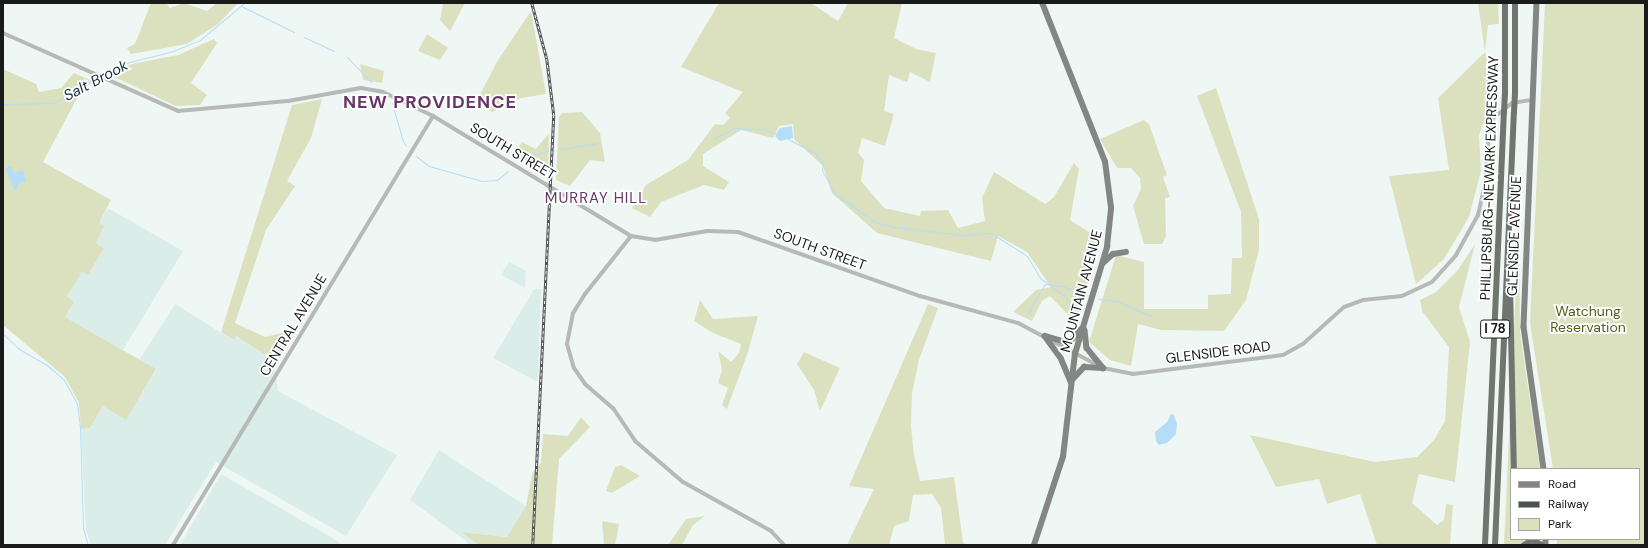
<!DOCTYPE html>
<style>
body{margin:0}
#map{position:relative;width:1648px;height:548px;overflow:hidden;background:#eff7f5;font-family:"DM Sans",sans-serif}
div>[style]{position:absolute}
.built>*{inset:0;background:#dbede8}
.green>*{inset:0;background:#dbe1bf}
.water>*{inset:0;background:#b5ddf7}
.stream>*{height:1px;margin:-0.5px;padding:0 0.5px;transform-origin:0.5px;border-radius:0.5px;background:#b5ddf7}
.minor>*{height:4px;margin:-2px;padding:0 2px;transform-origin:2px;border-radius:2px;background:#b7b9b7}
.major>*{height:5.5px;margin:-2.75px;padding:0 2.75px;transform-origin:2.75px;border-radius:2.75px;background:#828783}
.highway>*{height:6px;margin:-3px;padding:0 3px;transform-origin:3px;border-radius:3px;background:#707570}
.rail>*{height:2.5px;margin-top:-1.25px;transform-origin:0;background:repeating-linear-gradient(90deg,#fff 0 3px,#4d5150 0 6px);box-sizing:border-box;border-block:1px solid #4d5150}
.highway-bridge>*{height:6px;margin:-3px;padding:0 3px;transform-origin:3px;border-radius:3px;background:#707570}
span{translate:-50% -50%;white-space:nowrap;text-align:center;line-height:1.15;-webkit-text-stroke:3.5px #fff;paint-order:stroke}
.shield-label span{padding:1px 3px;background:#fff;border:1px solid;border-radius:3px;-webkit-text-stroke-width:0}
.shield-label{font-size:13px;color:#181b1a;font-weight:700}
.street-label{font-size:14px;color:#181b1a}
.park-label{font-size:14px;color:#545c1d}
.water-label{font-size:15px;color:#0d2f41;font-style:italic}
.neighbourhood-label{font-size:15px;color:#683667;letter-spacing:1px}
.district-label{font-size:18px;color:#683667;font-weight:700;letter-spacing:1px}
.frame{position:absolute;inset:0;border:4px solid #181b1a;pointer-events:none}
.legend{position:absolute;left:1510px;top:468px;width:130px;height:72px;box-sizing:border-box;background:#fff;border:1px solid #a3a4a3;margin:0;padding:5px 7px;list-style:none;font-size:12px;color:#181b1a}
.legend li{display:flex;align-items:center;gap:8px;height:20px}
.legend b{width:20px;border:1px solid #a3a4a3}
</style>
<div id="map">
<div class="built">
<div style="clip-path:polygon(108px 208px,183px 251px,123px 350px,65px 317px,74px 302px,67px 296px,82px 272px,88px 275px,104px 248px,96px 243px,99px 223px)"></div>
<div style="clip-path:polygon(509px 262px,526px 271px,525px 288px,501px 275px)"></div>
<div style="clip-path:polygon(534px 289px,541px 289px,538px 382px,493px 358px)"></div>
<div style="clip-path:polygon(175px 304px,233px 340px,236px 336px,274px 360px,278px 391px,397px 455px,346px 536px,216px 462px,165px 545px,91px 545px,86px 531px,81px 429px,90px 428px,103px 406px,126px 419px,156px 370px,140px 359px)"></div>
<div style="clip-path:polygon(439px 450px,526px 506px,507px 537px,462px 532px,479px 545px,468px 545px,466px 541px,410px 500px)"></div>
<div style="clip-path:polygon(221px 474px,336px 540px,342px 545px,180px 545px)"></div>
</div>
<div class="green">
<div style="clip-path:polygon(151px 3px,166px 3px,170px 8px,184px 3px,207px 11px,217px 3px,238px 3px,218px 24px,187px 44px,131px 54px,127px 48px,135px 44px)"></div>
<div style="clip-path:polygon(443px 3px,465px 3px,450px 31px,440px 20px)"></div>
<div style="clip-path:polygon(719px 3px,811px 3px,838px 21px,848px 3px,902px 3px,894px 38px,916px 49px,936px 53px,930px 82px,910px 72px,907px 82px,889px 75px,884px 111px,894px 114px,885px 146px,862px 138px,858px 153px,864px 160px,861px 181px,884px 208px,920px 216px,921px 211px,948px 210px,958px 228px,985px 221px,982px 198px,994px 172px,1045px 204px,1054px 197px,1074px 163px,1079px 169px,1070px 220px,1100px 239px,1076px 323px,1050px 296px,1042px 301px,1032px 321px,1013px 312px,1036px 290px,1051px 287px,1027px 252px,998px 236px,991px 261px,877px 233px,832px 193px,823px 166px,794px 139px,793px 124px,779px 126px,773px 138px,741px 130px,703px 154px,703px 166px,729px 182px,724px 190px,704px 185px,661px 202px,650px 217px,632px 208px,646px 185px,688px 160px,715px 124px,723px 125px,730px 118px,725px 113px,743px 92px,681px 67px)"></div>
<div style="clip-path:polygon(1478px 3px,1498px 3px,1499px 24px,1488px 25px,1485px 52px,1497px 106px,1483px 124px,1479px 136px,1481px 171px,1469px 217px,1444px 259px,1416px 284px,1389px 176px,1449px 170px,1438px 98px,1485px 52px)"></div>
<div style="clip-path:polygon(1545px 3px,1645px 3px,1645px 545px,1557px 545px,1557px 539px,1639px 539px,1639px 469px,1553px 469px,1530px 323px)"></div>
<div style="clip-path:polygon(531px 11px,546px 94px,521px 98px,492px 112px,476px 102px,498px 60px)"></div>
<div style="clip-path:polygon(427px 34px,448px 48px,440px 60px,418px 51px)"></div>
<div style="clip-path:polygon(214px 39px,217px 43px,191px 83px,207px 95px,200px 105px,176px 106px,108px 74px,132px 64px,178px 55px)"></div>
<div style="clip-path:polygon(360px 64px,384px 71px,382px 83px,363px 80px)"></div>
<div style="clip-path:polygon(3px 69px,36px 84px,39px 92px,61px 88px,74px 73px,94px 82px,82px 89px,43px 162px,111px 200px,99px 223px,104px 226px,96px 243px,104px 248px,88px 275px,82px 272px,67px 296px,74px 302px,65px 317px,156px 369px,126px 420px,103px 406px,90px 428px,81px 429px,79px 403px,65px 377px,3px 325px)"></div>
<div style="clip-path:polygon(1216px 88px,1259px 219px,1259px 250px,1246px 300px,1224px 331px,1161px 330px,1138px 324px,1131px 366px,1110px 360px,1089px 342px,1116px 255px,1144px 262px,1144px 309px,1208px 309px,1208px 295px,1231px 294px,1232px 258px,1242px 258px,1241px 212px,1197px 96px)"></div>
<div style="clip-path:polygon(322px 99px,311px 138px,287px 181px,295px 186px,266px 230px,235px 323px,265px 337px,291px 331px,292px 338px,277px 362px,236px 336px,234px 340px,221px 332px,292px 105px)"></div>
<div style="clip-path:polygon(582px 112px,600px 133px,605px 162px,590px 160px,570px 186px,556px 180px,559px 117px,562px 113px)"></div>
<div style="clip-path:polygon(1144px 120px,1149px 124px,1167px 175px,1163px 177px,1170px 197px,1165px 198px,1166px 236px,1162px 244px,1144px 244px,1133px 206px,1141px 189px,1140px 178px,1131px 168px,1117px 168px,1100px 139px)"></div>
<div style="clip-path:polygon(549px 133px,548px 174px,514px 154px,522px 142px,536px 149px)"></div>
<div style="clip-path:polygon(1519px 219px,1520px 332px,1540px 469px,1511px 469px,1511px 539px,1539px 539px,1539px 545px,1504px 545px)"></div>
<div style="clip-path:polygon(1475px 244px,1459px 307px,1470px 342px,1455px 482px,1419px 474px,1412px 503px,1437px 525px,1444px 520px,1446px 504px,1453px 505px,1450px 545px,1377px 545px,1360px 494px,1327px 504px,1319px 479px,1276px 487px,1250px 435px,1375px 462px,1417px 457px,1434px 440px,1445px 421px,1449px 347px,1422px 311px,1420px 300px,1436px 292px,1458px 270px)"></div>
<div style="clip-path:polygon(700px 300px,713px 319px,758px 316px,748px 352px,727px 409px,722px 405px,728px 388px,718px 383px,722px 370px,718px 351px,731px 362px,739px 353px,741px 344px,713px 333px,694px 321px)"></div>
<div style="clip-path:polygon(928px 304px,938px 308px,919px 360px,912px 393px,911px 426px,914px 455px,920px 481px,954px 477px,963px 542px,966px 545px,945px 544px,941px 508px,932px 494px,913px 495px,909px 521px,894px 526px,889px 545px,847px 545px,874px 489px,849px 486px)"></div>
<div style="clip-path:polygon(804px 352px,840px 368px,820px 411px,814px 390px,797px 364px)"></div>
<div style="clip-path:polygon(581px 417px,590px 427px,559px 459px,552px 545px,479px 545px,461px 532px,507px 537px,526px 506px,532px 474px,541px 463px,543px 434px,568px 436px)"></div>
<div style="clip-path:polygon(621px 465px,640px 476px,612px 493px,606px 491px,615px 467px)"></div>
<div style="clip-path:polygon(705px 516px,693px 525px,682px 545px,668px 545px,686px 519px)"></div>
<div style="clip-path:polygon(602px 521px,619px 524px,615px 545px,604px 545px)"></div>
</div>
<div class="water">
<div style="clip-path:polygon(792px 126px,793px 138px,780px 141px,775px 136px,780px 128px)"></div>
<div style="clip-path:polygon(11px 166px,14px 173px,23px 170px,26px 182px,17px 185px,18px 189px,14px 190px,5px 168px)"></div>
<div style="clip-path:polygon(1171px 414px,1174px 415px,1177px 424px,1176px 434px,1167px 443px,1159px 445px,1156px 441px,1155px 432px,1167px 422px)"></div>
</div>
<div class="stream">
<div style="left:241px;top:6px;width:59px;rotate:26.1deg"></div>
<div style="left:304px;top:37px;width:33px;rotate:25deg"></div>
<div style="left:347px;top:57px;width:35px;rotate:46deg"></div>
<div style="left:101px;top:76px;width:28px;rotate:-27deg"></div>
<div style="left:126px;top:63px;width:49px;rotate:-14.3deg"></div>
<div style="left:173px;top:51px;width:29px;rotate:-22deg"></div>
<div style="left:200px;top:40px;width:57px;rotate:-40.1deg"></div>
<div style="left:392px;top:103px;width:37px;rotate:74deg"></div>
<div style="left:402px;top:139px;width:8px;rotate:60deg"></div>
<div style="left:3px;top:104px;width:51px;rotate:-1.1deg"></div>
<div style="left:54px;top:103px;width:51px;rotate:-30.6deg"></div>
<div style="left:715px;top:138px;width:21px;rotate:-28deg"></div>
<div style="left:734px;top:128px;width:33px;rotate:3deg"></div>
<div style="left:767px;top:130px;width:10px;rotate:24deg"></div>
<div style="left:788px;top:139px;width:32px;rotate:28deg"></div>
<div style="left:816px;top:154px;width:11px;rotate:49deg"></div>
<div style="left:823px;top:162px;width:8px;rotate:97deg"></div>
<div style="left:822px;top:170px;width:26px;rotate:62deg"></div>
<div style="left:834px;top:193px;width:50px;rotate:35.3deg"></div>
<div style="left:875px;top:222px;width:20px;rotate:15deg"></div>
<div style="left:894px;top:227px;width:69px;rotate:6.6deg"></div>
<div style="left:963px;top:235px;width:28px;rotate:-4deg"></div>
<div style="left:991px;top:233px;width:43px;rotate:32.6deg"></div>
<div style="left:1027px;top:256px;width:26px;rotate:59deg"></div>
<div style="left:1040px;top:278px;width:32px;rotate:36deg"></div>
<div style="left:1066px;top:297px;width:9px;rotate:69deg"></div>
<div style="left:561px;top:149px;width:38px;rotate:-9deg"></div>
<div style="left:416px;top:156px;width:16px;rotate:38deg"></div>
<div style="left:429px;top:166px;width:55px;rotate:15.8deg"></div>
<div style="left:482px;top:181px;width:15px;rotate:-4deg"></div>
<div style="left:497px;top:180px;width:14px;rotate:-39deg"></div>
<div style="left:520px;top:158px;width:29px;rotate:-14deg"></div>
<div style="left:1098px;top:299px;width:19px;rotate:6deg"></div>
<div style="left:1117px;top:301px;width:37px;rotate:24deg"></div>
<div style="left:1027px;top:315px;width:36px;rotate:-60deg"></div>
<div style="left:1045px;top:284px;width:17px;rotate:7deg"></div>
<div style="left:1062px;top:286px;width:30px;rotate:20deg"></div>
<div style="left:3px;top:334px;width:22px;rotate:43deg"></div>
<div style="left:19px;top:349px;width:32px;rotate:30deg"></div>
<div style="left:47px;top:365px;width:23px;rotate:41deg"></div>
<div style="left:64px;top:380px;width:26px;rotate:61deg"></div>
<div style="left:77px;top:403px;width:25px;rotate:83deg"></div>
<div style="left:80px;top:428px;width:100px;rotate:88.3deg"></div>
<div style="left:83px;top:528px;width:18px;rotate:74deg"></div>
</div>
<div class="minor">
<div style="left:3px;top:33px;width:192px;rotate:24deg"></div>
<div style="left:178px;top:111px;width:110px;rotate:-5.2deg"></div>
<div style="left:288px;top:101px;width:74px;rotate:-10.1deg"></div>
<div style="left:361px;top:88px;width:22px;rotate:10deg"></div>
<div style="left:383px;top:92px;width:55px;rotate:25.6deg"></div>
<div style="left:433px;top:116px;width:232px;rotate:31.2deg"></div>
<div style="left:631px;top:236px;width:24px;rotate:9deg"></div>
<div style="left:655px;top:240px;width:53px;rotate:-9.8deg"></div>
<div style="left:707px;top:231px;width:31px;rotate:2deg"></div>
<div style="left:738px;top:232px;width:193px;rotate:19.4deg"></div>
<div style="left:920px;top:296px;width:102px;rotate:15.4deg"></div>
<div style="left:1018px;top:323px;width:96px;rotate:27.9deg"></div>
<div style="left:1103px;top:368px;width:31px;rotate:11deg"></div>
<div style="left:1133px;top:374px;width:151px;rotate:-7.2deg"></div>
<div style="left:1283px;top:355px;width:23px;rotate:-29deg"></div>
<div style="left:1303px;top:344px;width:55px;rotate:-42.1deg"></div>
<div style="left:1344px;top:307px;width:20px;rotate:-20deg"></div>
<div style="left:1363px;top:300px;width:39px;rotate:-6deg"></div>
<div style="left:1402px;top:296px;width:33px;rotate:-25deg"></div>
<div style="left:1432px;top:282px;width:36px;rotate:-48deg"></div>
<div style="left:1456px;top:255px;width:46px;rotate:-61.2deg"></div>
<div style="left:1478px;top:215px;width:32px;rotate:-77deg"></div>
<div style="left:1485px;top:184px;width:53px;rotate:-85.7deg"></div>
<div style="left:1489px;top:131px;width:14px;rotate:-73deg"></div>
<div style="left:1493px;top:118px;width:24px;rotate:-38deg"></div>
<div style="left:1512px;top:103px;width:20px;rotate:-9deg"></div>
<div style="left:631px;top:236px;width:74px;rotate:128.4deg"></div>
<div style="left:585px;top:294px;width:22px;rotate:122deg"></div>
<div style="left:573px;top:313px;width:32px;rotate:101deg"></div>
<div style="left:567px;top:344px;width:25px;rotate:74deg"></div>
<div style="left:574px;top:368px;width:19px;rotate:55deg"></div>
<div style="left:585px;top:384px;width:37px;rotate:41deg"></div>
<div style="left:613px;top:408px;width:40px;rotate:56deg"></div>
<div style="left:635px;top:441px;width:63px;rotate:40.5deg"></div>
<div style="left:683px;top:482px;width:101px;rotate:29.1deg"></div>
<div style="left:771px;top:531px;width:19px;rotate:47deg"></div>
<div style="left:173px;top:545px;width:502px;rotate:-58.78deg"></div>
</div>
<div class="major">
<div style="left:1537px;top:3px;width:324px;rotate:92.3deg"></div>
<div style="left:1524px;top:327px;width:143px;rotate:82deg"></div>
<div style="left:1103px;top:263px;width:13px;rotate:-42deg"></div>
<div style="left:1113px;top:254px;width:13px;rotate:-9deg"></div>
<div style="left:1085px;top:330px;width:18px;rotate:84deg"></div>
<div style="left:1087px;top:348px;width:26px;rotate:51deg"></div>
<div style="left:1045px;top:336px;width:27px;rotate:54deg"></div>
<div style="left:1061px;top:358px;width:26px;rotate:67deg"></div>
<div style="left:1045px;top:336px;width:25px;rotate:16deg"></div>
<div style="left:1069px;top:343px;width:18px;rotate:-49deg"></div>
<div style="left:1072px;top:380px;width:18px;rotate:-47deg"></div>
<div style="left:1084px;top:367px;width:19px;rotate:3deg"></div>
<div style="left:1546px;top:539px;width:6px;rotate:90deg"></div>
<div style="left:1034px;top:545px;width:93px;rotate:-71.8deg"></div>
<div style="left:1063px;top:457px;width:104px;rotate:-83.4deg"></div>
<div style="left:1075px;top:354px;width:112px;rotate:-73.3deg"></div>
<div style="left:1107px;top:247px;width:39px;rotate:-84deg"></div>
<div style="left:1111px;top:208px;width:46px;rotate:-97.4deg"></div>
<div style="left:1105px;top:162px;width:171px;rotate:-111.6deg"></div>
</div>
<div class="highway">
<div style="left:1515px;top:93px;width:90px;rotate:-90deg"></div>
<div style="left:1505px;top:94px;width:91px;rotate:-90deg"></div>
<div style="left:1510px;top:285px;width:184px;rotate:88.8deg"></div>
<div style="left:1532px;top:540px;width:11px;rotate:27deg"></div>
<div style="left:1485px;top:545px;width:433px;rotate:-87.5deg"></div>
<div style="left:1495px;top:545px;width:433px;rotate:-87.5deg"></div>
<div style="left:1524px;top:545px;width:12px;rotate:-31deg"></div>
</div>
<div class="rail">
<div style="left:532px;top:3px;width:58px;rotate:75deg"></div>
<div style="left:547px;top:59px;width:56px;rotate:82.9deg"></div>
<div style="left:554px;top:115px;width:431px;rotate:92.8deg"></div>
</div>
<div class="highway-bridge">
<div style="left:1504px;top:112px;width:18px;rotate:-87deg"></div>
<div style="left:1514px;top:112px;width:19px;rotate:-87deg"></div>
</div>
<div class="shield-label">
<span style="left:1495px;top:329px">I 78</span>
</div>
<div class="street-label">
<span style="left:513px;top:151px;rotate:31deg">SOUTH STREET</span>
<span style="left:1489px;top:178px;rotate:-88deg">PHILLIPSBURG-NEWARK EXPRESSWAY</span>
<span style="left:1514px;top:236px;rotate:-88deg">GLENSIDE AVENUE</span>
<span style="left:820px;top:249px;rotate:20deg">SOUTH STREET</span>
<span style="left:1081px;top:291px;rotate:-75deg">MOUNTAIN AVENUE</span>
<span style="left:293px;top:325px;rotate:-59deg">CENTRAL AVENUE</span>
<span style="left:1218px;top:352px;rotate:-7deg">GLENSIDE ROAD</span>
</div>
<div class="park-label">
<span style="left:1588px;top:319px">Watchung<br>Reservation</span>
</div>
<div class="water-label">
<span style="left:96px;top:81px;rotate:-28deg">Salt Brook</span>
</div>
<div class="neighbourhood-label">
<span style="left:596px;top:199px">MURRAY HILL</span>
</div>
<div class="district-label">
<span style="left:430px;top:102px">NEW PROVIDENCE</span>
</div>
<div class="frame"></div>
<ul class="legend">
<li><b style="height:5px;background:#828783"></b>Road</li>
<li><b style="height:5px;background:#4d5150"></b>Railway</li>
<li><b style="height:11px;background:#dbe1bf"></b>Park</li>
</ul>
</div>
